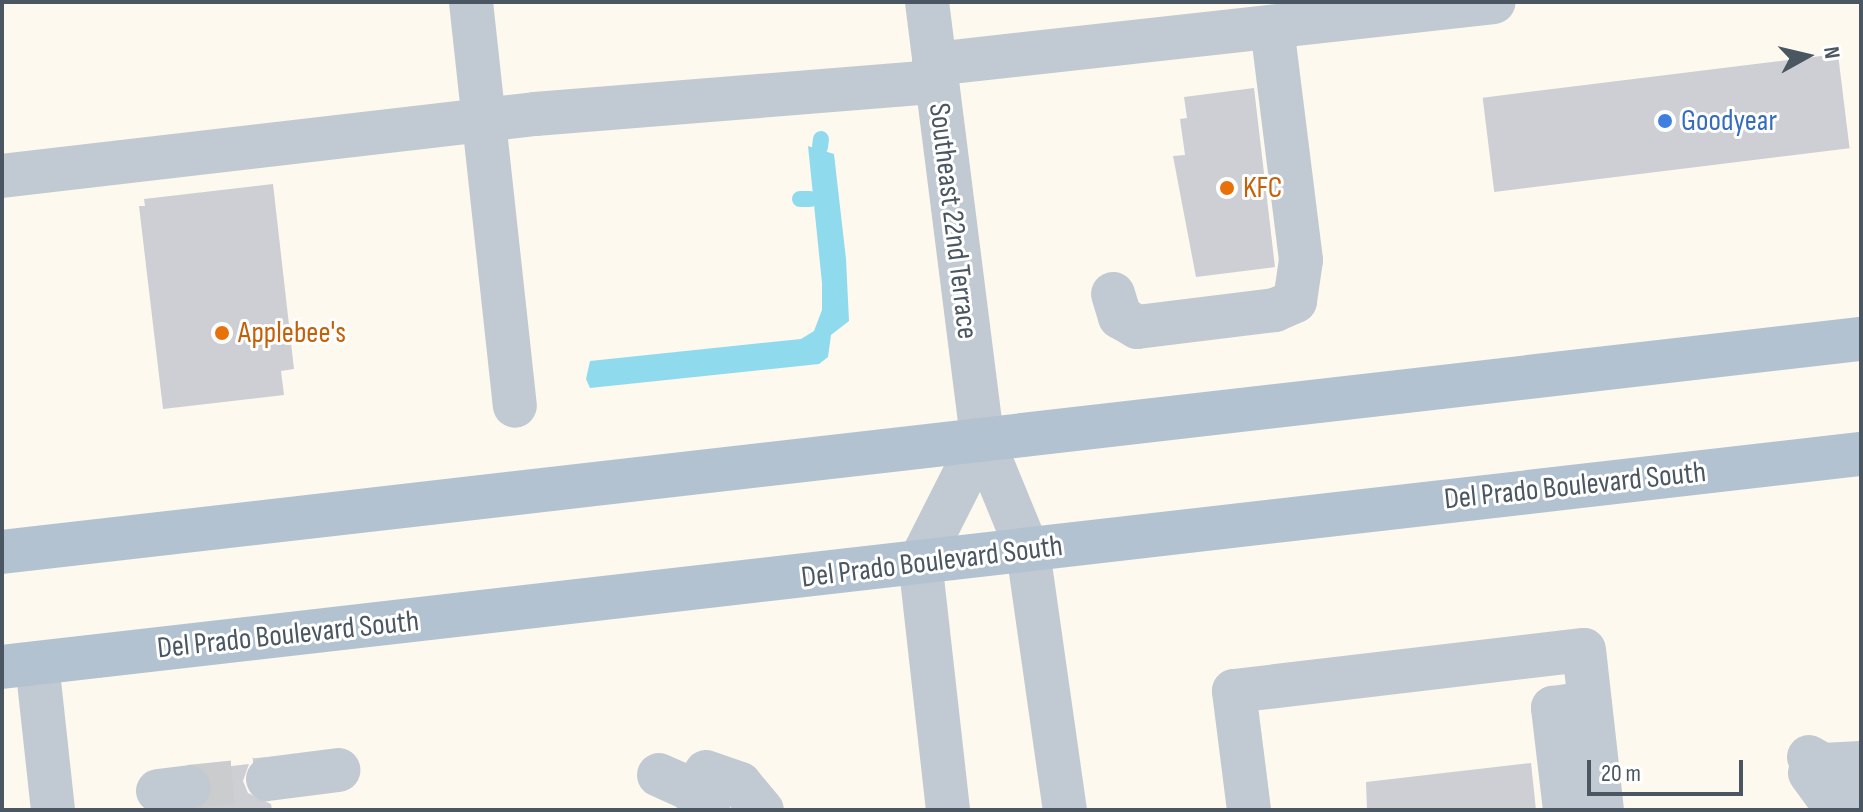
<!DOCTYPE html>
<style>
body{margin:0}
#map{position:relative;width:1863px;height:812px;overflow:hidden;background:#f5f3f3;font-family:"Sofia Sans Condensed",sans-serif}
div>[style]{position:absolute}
.commercial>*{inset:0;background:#fdf9ef;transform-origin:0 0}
.water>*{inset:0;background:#90daee}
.stream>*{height:16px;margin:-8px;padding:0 8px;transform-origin:8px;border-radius:8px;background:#90daee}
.building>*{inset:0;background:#cdcfd5;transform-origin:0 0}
.minor-tunnel>*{height:44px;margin-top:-22px;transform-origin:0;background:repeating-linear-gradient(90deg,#caccce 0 44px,transparent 0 66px)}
.minor>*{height:44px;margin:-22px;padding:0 22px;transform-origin:22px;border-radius:22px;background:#c1cad2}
.major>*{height:44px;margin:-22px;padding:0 22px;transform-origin:22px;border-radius:22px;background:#b3c2d1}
.dots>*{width:22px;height:22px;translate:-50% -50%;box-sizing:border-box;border:4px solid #fff;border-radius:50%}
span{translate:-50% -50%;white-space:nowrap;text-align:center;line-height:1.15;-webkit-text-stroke:6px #fff;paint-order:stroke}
.shop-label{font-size:30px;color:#366cbe}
.left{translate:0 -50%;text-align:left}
.food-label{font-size:30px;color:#c56008}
.street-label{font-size:30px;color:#4a5661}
.frame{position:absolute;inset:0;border:4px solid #4a5661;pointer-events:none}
.north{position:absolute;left:1767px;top:16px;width:80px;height:80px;-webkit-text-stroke:6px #fff;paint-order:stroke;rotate:82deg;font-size:22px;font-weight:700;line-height:32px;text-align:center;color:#4a5661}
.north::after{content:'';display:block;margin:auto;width:28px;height:36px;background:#4a5661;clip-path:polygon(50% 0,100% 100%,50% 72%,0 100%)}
.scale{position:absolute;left:1587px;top:760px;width:156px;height:36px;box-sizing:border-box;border:4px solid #4a5661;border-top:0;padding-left:10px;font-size:24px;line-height:28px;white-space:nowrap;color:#4a5661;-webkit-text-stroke:6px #fff;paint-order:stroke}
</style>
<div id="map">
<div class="commercial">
<div style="left:2px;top:2px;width:1859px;height:808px"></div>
</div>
<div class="water">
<div style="clip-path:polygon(808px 146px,834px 154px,846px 259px,849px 321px,831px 335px,828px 357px,819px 364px,590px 388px,586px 379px,590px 361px,801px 339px,814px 331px,822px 310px,822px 283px)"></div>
</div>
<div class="stream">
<div style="left:820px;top:147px;width:8px;rotate:-83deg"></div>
<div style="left:800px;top:199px;width:10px"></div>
</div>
<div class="building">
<div style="left:1838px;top:54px;width:95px;height:358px;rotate:83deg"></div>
<div style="clip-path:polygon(1254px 88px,1275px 267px,1196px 277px,1173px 156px,1185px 155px,1180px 119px,1187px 118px,1184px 97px)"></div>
<div style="clip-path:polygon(273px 184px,294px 369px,281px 371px,284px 395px,163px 409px,139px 206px,145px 206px,144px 199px)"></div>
<div style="clip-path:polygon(1531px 763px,1536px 810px,1367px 810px,1366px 782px)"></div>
<div style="clip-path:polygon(249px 764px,243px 781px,248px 793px,271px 804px,272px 810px,197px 810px,212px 796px,214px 783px,205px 769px)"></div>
</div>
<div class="minor-tunnel">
<div style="left:189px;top:787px;width:79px;rotate:-5.8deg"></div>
</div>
<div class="minor">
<div style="left:471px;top:2px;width:406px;rotate:83.8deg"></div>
<div style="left:927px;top:2px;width:440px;rotate:82.8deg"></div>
<div style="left:982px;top:439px;width:121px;rotate:67.7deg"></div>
<div style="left:1028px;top:551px;width:262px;rotate:81.9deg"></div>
<div style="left:934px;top:64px;width:563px;rotate:-6.32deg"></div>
<div style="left:2px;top:176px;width:537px;rotate:-6.63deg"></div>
<div style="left:535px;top:114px;width:401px;rotate:-4.6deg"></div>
<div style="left:1113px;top:294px;width:24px;rotate:73deg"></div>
<div style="left:1120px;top:317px;width:20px;rotate:30deg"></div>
<div style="left:1137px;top:327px;width:139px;rotate:-7deg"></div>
<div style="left:1275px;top:310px;width:22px;rotate:-24deg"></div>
<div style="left:1295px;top:301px;width:41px;rotate:-81.7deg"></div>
<div style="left:1301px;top:260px;width:235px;rotate:-97.1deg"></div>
<div style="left:37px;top:663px;width:148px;rotate:83.8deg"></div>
<div style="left:1809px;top:757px;width:16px;rotate:30deg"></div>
<div style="left:1823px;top:765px;width:38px;rotate:-3deg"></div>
<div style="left:706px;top:772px;width:36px;rotate:19deg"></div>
<div style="left:740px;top:784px;width:34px;rotate:50deg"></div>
<div style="left:1810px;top:773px;width:34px;rotate:54deg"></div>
<div style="left:1830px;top:801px;width:32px;rotate:13deg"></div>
<div style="left:659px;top:775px;width:34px;rotate:24deg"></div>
<div style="left:690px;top:789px;width:28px;rotate:49deg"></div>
<div style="left:268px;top:779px;width:71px;rotate:-7.3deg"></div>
<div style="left:158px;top:791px;width:31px;rotate:-7deg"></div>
<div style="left:948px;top:810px;width:250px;rotate:-96.4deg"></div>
<div style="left:920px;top:562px;width:138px;rotate:-63.2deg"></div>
<div style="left:1249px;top:810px;width:120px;rotate:-97.2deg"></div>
<div style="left:1234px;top:691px;width:352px;rotate:-6.7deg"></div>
<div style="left:1584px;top:650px;width:161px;rotate:83.6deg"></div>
<div style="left:1565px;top:810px;width:103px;rotate:-96.7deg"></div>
<div style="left:1553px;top:708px;width:37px;rotate:-8deg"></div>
</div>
<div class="major">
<div style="left:2px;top:552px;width:1871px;rotate:-6.54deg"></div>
<div style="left:2px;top:667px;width:1871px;rotate:-6.54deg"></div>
</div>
<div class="dots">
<div style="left:1665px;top:121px;background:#3f7fe0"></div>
<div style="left:1227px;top:188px;background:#e8710a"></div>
<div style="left:222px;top:333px;background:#e8710a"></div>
</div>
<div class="shop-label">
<span class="left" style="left:1681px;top:121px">Goodyear</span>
</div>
<div class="food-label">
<span class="left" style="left:1243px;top:188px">KFC</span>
<span class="left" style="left:238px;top:333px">Applebee's</span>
</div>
<div class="street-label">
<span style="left:953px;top:221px;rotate:83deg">Southeast 22nd Terrace</span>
<span style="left:1575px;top:486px;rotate:-6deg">Del Prado Boulevard South</span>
<span style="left:932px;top:562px;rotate:-7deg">Del Prado Boulevard South</span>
<span style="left:288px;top:635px;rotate:-6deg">Del Prado Boulevard South</span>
</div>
<div class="frame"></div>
<div class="north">N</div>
<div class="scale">20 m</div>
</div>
